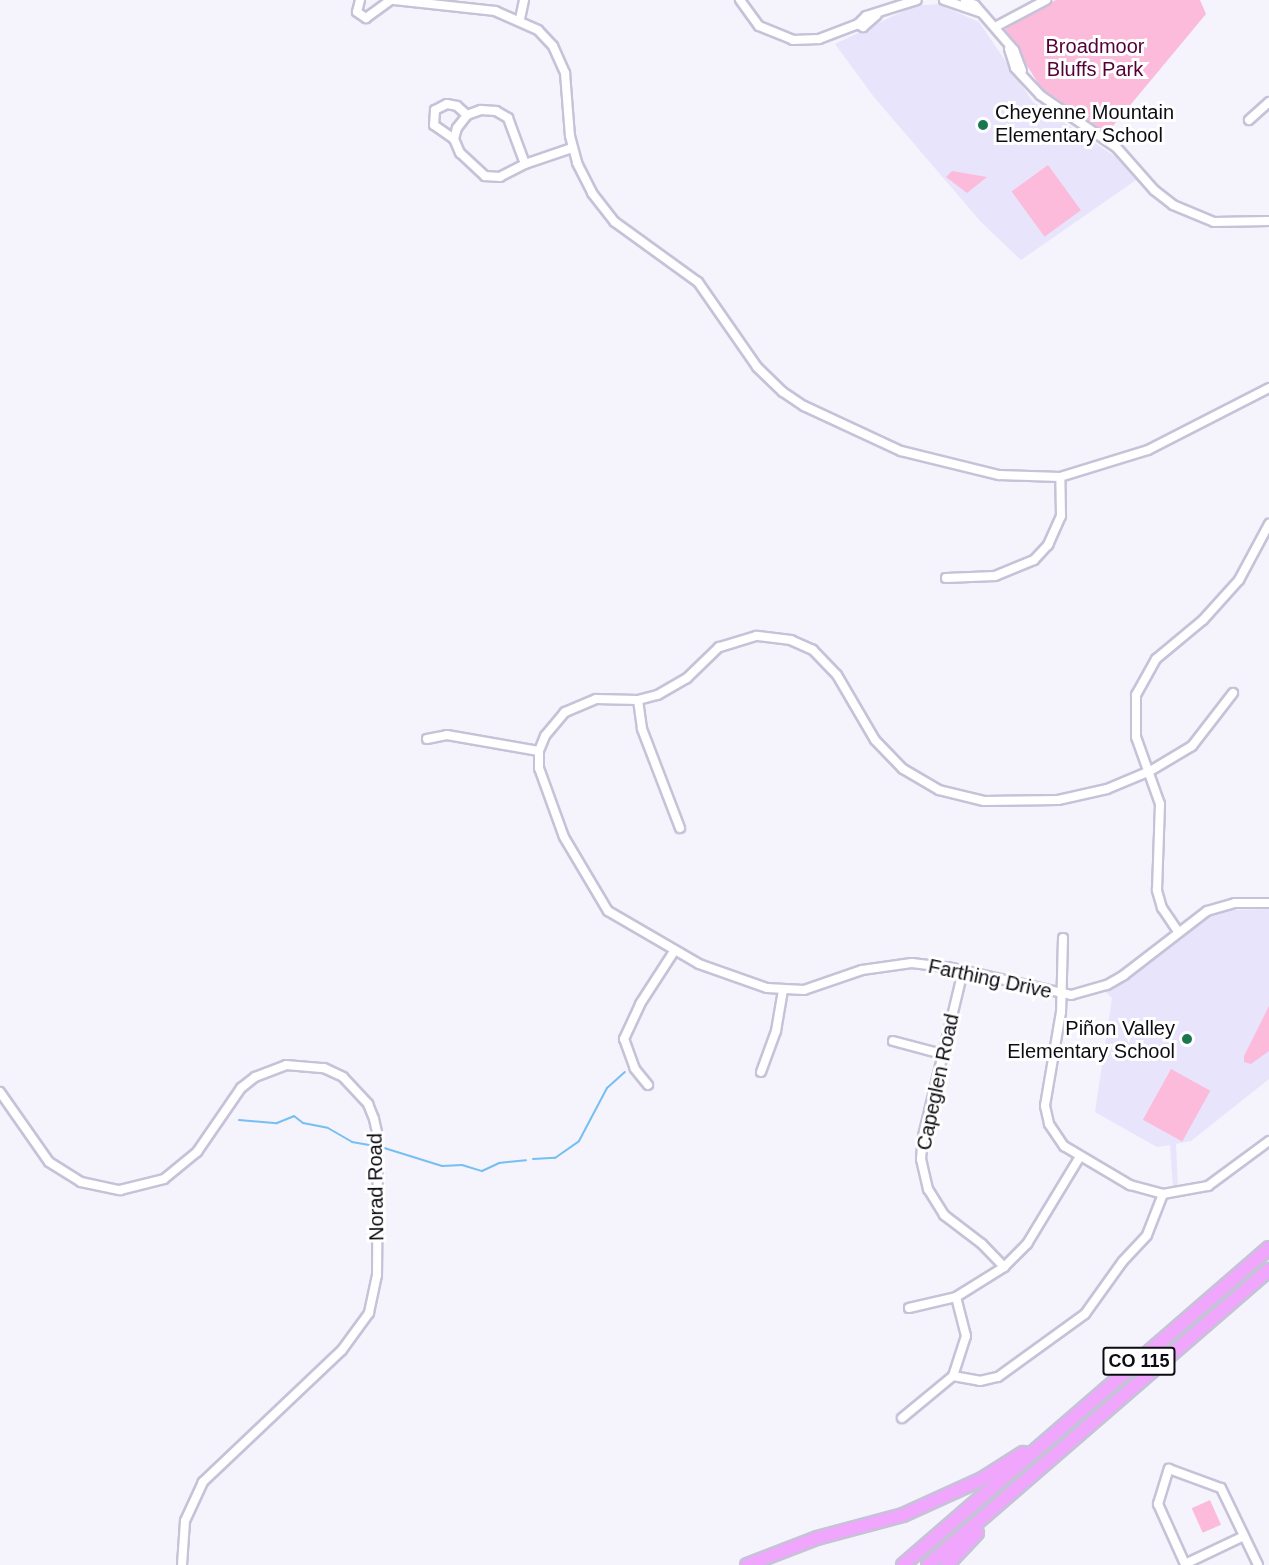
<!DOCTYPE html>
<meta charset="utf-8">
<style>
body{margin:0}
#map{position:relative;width:1269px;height:1565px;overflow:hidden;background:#f5f3fc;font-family:Helvetica,sans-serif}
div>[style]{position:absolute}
.built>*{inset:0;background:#e8e4fc}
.green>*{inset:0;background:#fcbbda;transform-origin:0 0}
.stream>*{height:2px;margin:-1px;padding:0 1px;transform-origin:1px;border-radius:1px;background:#75bff2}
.roads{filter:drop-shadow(2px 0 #c6c2d8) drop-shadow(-2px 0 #c6c2d8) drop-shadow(0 2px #c6c2d8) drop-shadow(0 -2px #c6c2d8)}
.minor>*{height:8px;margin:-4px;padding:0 4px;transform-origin:4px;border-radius:4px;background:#fff}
.highway>*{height:12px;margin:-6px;padding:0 6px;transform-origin:6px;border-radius:6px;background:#f0a6fd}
.dots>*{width:16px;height:16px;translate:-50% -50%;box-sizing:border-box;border:3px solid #fff;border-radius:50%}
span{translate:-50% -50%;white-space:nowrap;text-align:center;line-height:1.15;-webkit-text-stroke:6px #fff;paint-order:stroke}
.shield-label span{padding:2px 4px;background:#fff;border:2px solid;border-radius:4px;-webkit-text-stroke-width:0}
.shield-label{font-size:18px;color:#0d0c13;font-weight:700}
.park-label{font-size:20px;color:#550037}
.poi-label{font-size:20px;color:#0d0c13}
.left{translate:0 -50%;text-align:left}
.right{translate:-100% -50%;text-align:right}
.street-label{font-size:20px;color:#0d0c13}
</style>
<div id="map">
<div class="built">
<div style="clip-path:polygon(938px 4px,979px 22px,1033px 102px,1116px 157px,1136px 180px,1021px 260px,981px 222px,874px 97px,835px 44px,914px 6px)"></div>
<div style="clip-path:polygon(1269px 909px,1269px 1079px,1191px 1141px,1176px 1144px,1178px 1189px,1173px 1189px,1170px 1145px,1157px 1147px,1095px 1112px,1112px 998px,1106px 992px,1207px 917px,1230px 910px)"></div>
</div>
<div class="green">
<div style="clip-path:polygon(1056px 0,1200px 0,1206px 14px,1107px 133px,1041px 88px,1005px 30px,1019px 17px)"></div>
<div style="left:1048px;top:165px;width:56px;height:45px;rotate:54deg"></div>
<div style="clip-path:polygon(952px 171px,987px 177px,967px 193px,946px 177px)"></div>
<div style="clip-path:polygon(1269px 1006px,1269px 1051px,1251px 1064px,1244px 1062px,1244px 1056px)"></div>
<div style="left:1171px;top:1069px;width:45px;height:58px;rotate:29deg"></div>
<div style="left:1210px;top:1500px;width:27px;height:20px;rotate:66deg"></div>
</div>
<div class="stream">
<div style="left:239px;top:1120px;width:38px;rotate:5deg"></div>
<div style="left:277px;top:1123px;width:18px;rotate:-22deg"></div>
<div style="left:294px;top:1116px;width:11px;rotate:38deg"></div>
<div style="left:303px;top:1123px;width:25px;rotate:11deg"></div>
<div style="left:328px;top:1128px;width:28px;rotate:30deg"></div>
<div style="left:352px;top:1142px;width:23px;rotate:10deg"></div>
<div style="left:381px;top:1147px;width:64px;rotate:17.3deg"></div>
<div style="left:442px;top:1166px;width:20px;rotate:-3deg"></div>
<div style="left:462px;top:1165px;width:21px;rotate:17deg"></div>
<div style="left:482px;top:1171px;width:19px;rotate:-25deg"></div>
<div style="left:499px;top:1163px;width:27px;rotate:-6deg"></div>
<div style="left:533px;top:1159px;width:22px;rotate:-3deg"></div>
<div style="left:555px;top:1158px;width:29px;rotate:-35deg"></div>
<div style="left:579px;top:1141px;width:60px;rotate:-62.2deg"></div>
<div style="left:607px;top:1088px;width:24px;rotate:-42deg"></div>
</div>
<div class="roads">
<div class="minor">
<div style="left:360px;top:0;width:12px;rotate:104deg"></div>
<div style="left:357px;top:12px;width:11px;rotate:34deg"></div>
<div style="left:366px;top:18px;width:31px;rotate:-36deg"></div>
<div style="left:394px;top:0;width:102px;rotate:6.2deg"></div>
<div style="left:495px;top:11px;width:47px;rotate:23.8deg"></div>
<div style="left:538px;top:30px;width:22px;rotate:47deg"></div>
<div style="left:553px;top:46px;width:30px;rotate:66deg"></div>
<div style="left:565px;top:73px;width:63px;rotate:85.5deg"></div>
<div style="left:570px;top:136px;width:28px;rotate:75deg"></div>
<div style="left:577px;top:163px;width:34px;rotate:63deg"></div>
<div style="left:592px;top:193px;width:37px;rotate:52deg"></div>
<div style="left:615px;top:222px;width:102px;rotate:35.9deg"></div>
<div style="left:698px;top:282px;width:103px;rotate:55.2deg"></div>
<div style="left:757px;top:367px;width:36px;rotate:44deg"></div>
<div style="left:783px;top:392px;width:25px;rotate:34deg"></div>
<div style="left:804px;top:406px;width:107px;rotate:24.9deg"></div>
<div style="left:901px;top:451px;width:101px;rotate:13.8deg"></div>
<div style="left:999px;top:475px;width:61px;rotate:1.9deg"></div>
<div style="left:1060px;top:477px;width:92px;rotate:-17.1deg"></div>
<div style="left:1148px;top:450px;width:136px;rotate:-27.1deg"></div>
<div style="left:740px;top:0;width:32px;rotate:54deg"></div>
<div style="left:759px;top:26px;width:37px;rotate:22deg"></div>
<div style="left:793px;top:40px;width:26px;rotate:-2deg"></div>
<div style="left:819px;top:39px;width:42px;rotate:-21deg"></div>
<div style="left:858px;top:24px;width:6px;rotate:31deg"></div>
<div style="left:863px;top:27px;width:18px;rotate:-41deg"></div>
<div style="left:944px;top:0;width:37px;rotate:19deg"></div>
<div style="left:965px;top:0;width:11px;rotate:27deg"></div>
<div style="left:975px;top:5px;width:60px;rotate:49.1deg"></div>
<div style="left:1014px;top:50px;width:22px;rotate:69deg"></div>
<div style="left:520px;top:19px;width:19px;rotate:-78deg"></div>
<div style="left:858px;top:24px;width:11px;rotate:-45deg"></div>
<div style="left:866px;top:16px;width:53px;rotate:-17.4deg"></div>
<div style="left:995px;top:27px;width:58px;rotate:-27.9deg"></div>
<div style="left:1009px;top:49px;width:20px;rotate:72deg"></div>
<div style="left:1015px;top:68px;width:37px;rotate:47deg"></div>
<div style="left:1040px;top:95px;width:93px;rotate:34.5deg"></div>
<div style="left:1117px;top:148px;width:56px;rotate:48.6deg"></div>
<div style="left:1154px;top:190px;width:24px;rotate:38deg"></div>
<div style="left:1173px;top:205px;width:44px;rotate:22.5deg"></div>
<div style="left:1214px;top:222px;width:55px;rotate:-1deg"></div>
<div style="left:481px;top:110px;width:15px;rotate:4deg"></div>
<div style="left:496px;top:111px;width:14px;rotate:30deg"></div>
<div style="left:508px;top:118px;width:49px;rotate:69.7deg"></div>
<div style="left:525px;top:164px;width:28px;rotate:153deg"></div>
<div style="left:500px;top:177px;width:15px;rotate:-176deg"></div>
<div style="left:485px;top:176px;width:34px;rotate:-137deg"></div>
<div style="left:460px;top:153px;width:15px;rotate:-113deg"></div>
<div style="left:454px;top:139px;width:11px;rotate:-75deg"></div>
<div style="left:457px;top:128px;width:16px;rotate:-52deg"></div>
<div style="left:467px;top:115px;width:15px;rotate:-20deg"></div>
<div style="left:1249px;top:120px;width:27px;rotate:-42deg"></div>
<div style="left:454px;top:139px;width:24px;rotate:-145deg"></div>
<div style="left:434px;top:125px;width:15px;rotate:-86deg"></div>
<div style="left:435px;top:110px;width:13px;rotate:-27deg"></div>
<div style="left:447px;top:104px;width:10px;rotate:11deg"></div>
<div style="left:457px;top:106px;width:13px;rotate:42deg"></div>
<div style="left:525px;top:164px;width:50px;rotate:-18.8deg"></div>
<div style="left:946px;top:578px;width:49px;rotate:-2.3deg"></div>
<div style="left:995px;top:576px;width:42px;rotate:-22.3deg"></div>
<div style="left:1034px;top:560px;width:21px;rotate:-47deg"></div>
<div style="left:1048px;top:545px;width:32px;rotate:-66deg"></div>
<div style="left:1061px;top:516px;width:39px;rotate:-91deg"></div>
<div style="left:1233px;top:693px;width:67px;rotate:127.7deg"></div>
<div style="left:1192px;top:746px;width:49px;rotate:149.2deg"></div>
<div style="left:1150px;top:771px;width:47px;rotate:157.3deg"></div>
<div style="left:1107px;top:789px;width:50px;rotate:167.3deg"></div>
<div style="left:1058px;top:800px;width:74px;rotate:179.2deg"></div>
<div style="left:984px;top:801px;width:46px;rotate:-166.3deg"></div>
<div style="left:939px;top:790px;width:42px;rotate:-149.7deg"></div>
<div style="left:903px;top:769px;width:40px;rotate:-134deg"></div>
<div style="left:875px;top:740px;width:75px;rotate:-120.3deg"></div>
<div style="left:837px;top:675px;width:35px;rotate:-134deg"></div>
<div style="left:813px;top:650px;width:24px;rotate:-156deg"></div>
<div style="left:791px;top:640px;width:35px;rotate:-173deg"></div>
<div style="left:756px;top:636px;width:39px;rotate:163deg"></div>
<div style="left:719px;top:647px;width:45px;rotate:135.9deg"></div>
<div style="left:687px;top:678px;width:34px;rotate:150deg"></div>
<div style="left:657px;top:695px;width:20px;rotate:165deg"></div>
<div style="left:638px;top:700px;width:42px;rotate:-178.6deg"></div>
<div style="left:596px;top:699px;width:34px;rotate:157deg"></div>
<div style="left:565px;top:712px;width:31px;rotate:130deg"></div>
<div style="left:545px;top:736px;width:16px;rotate:112deg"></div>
<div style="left:539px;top:751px;width:17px;rotate:90deg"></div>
<div style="left:539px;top:768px;width:73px;rotate:70.1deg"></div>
<div style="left:564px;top:837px;width:86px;rotate:59.3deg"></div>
<div style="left:608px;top:911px;width:105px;rotate:30.2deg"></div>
<div style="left:699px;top:964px;width:72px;rotate:19.4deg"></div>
<div style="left:767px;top:988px;width:37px;rotate:3deg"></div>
<div style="left:804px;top:990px;width:61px;rotate:-19deg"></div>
<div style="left:862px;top:970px;width:50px;rotate:-8deg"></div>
<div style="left:912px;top:963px;width:35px;rotate:7deg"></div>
<div style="left:947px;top:967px;width:127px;rotate:12.7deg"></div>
<div style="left:1071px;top:995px;width:37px;rotate:-16deg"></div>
<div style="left:1107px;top:985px;width:20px;rotate:-30deg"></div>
<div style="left:1124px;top:975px;width:105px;rotate:-37.6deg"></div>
<div style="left:1207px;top:911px;width:29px;rotate:-16deg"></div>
<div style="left:1235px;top:903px;width:34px"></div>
<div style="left:638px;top:700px;width:29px;rotate:82deg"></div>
<div style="left:642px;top:729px;width:106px;rotate:69deg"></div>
<div style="left:427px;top:739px;width:20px;rotate:-11deg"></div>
<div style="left:447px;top:735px;width:93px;rotate:9.9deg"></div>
<div style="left:1177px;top:930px;width:27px;rotate:-124deg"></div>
<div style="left:1162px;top:908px;width:19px;rotate:-106deg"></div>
<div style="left:1157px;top:890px;width:86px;rotate:-88deg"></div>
<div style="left:1160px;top:804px;width:71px;rotate:-109.7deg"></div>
<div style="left:1136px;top:737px;width:42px;rotate:-90deg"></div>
<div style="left:1136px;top:695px;width:41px;rotate:-60.9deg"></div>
<div style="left:1156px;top:659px;width:61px;rotate:-39.7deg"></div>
<div style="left:1203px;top:620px;width:54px;rotate:-48deg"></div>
<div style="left:1239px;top:580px;width:64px;rotate:-61.8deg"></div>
<div style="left:1063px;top:938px;width:74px;rotate:91.5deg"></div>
<div style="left:1061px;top:1012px;width:95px;rotate:99.7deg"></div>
<div style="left:1045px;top:1106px;width:18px;rotate:77deg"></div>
<div style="left:1049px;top:1124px;width:27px;rotate:56deg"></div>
<div style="left:1064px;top:1146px;width:77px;rotate:30.6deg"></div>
<div style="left:1130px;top:1185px;width:34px;rotate:15deg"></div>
<div style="left:1163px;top:1194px;width:46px;rotate:-10.1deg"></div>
<div style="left:1208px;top:1186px;width:76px;rotate:-36.4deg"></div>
<div style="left:963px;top:971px;width:170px;rotate:103.6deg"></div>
<div style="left:923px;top:1136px;width:23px;rotate:95deg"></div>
<div style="left:921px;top:1159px;width:31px;rotate:77deg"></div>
<div style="left:928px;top:1189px;width:31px;rotate:58deg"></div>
<div style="left:944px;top:1215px;width:48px;rotate:37.3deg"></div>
<div style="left:982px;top:1244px;width:32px;rotate:46deg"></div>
<div style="left:893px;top:1041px;width:51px;rotate:14.9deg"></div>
<div style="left:761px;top:1072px;width:44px;rotate:-69.9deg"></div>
<div style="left:776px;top:1031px;width:42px;rotate:-80.3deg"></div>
<div style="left:648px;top:1085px;width:21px;rotate:-129deg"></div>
<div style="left:635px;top:1069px;width:32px;rotate:-110deg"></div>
<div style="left:624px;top:1039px;width:38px;rotate:-65deg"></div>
<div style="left:640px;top:1004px;width:64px;rotate:-57.1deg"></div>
<div style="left:0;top:1092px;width:85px;rotate:55deg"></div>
<div style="left:49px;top:1162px;width:38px;rotate:32deg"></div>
<div style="left:81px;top:1182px;width:40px;rotate:12deg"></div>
<div style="left:120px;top:1190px;width:45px;rotate:-14deg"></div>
<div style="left:164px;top:1179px;width:43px;rotate:-39.3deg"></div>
<div style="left:197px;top:1152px;width:78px;rotate:-55.5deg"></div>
<div style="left:241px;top:1088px;width:18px;rotate:-38deg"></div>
<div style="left:255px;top:1077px;width:33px;rotate:-21deg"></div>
<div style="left:286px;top:1065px;width:38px;rotate:5deg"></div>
<div style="left:324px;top:1068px;width:21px;rotate:25deg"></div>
<div style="left:343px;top:1077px;width:37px;rotate:47deg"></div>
<div style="left:368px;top:1104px;width:16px;rotate:68deg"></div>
<div style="left:374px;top:1119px;width:17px;rotate:77deg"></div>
<div style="left:378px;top:1136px;width:139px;rotate:90.4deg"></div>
<div style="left:377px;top:1275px;width:39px;rotate:102deg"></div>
<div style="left:369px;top:1313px;width:46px;rotate:126.1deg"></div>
<div style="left:342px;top:1350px;width:192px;rotate:136.5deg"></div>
<div style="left:203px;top:1482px;width:43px;rotate:114.8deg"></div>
<div style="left:185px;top:1521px;width:44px;rotate:93.9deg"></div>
<div style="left:956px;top:1297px;width:40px;rotate:75.6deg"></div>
<div style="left:966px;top:1336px;width:42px;rotate:108deg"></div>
<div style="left:953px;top:1376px;width:27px;rotate:10deg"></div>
<div style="left:980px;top:1381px;width:18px;rotate:-13deg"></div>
<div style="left:998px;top:1377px;width:107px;rotate:-35.9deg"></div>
<div style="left:1085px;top:1314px;width:65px;rotate:-54.4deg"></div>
<div style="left:1123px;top:1261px;width:35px;rotate:-47deg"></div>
<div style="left:1147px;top:1235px;width:44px;rotate:-68.7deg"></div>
<div style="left:909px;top:1308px;width:48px;rotate:-13.2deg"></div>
<div style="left:956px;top:1297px;width:57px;rotate:-32deg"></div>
<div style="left:1004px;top:1267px;width:33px;rotate:-45deg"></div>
<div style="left:1027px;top:1244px;width:100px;rotate:-58.8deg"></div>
<div style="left:902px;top:1418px;width:66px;rotate:-39.5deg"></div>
<div style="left:1244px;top:1536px;width:65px;rotate:154.6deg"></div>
<div style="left:1185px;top:1564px;width:66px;rotate:-114.2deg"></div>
<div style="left:1158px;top:1504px;width:37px;rotate:-73deg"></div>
<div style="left:1169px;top:1469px;width:55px;rotate:20.1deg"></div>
<div style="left:1221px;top:1488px;width:85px;rotate:64.3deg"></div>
</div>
<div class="highway">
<div style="left:747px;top:1565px;width:75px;rotate:-21.1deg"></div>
<div style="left:817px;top:1538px;width:89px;rotate:-15deg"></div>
<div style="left:903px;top:1515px;width:87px;rotate:-24.5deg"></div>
<div style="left:982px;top:1479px;width:49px;rotate:-32.4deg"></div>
<div style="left:903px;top:1565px;width:484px;rotate:-40.9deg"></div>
<div style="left:928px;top:1565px;width:451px;rotate:-40.9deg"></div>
<div style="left:947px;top:1565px;width:44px;rotate:-46.8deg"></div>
</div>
</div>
<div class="dots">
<div style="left:983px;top:125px;background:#1b784e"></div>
<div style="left:1187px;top:1039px;background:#1b784e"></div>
</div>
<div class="shield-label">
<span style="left:1139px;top:1361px">CO 115</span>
</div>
<div class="park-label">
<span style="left:1095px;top:58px">Broadmoor<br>Bluffs Park</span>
</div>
<div class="poi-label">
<span class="left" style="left:995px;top:124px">Cheyenne Mountain<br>Elementary School</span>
<span class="right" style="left:1175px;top:1040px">Piñon Valley<br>Elementary School</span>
</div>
<div class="street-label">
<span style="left:990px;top:979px;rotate:12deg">Farthing Drive</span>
<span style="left:938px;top:1082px;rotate:-78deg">Capeglen Road</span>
<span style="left:376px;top:1187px;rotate:-91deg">Norad Road</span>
</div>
</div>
